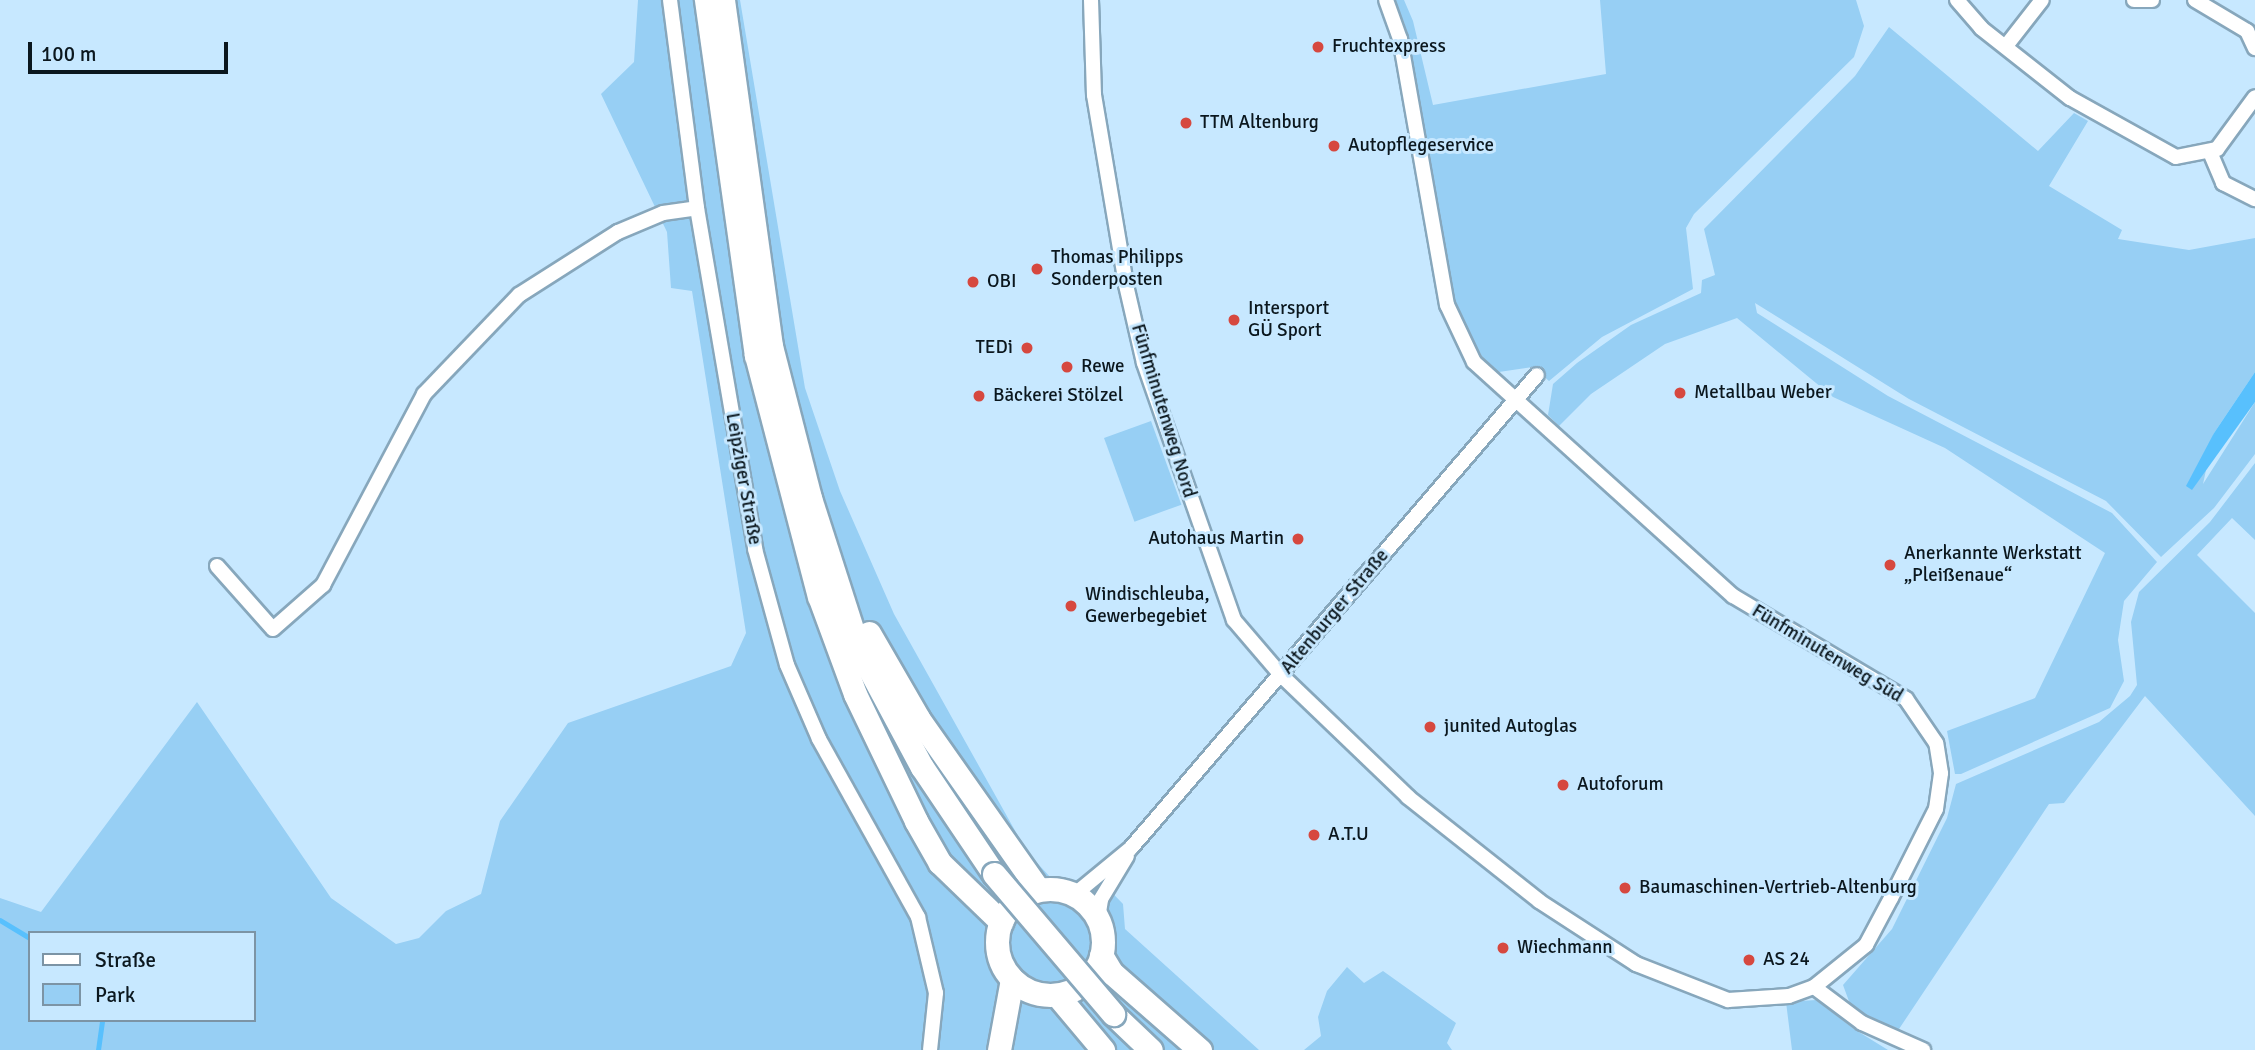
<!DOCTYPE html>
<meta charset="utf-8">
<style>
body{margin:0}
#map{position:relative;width:2255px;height:1050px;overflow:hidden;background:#c7e8ff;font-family:Signika,sans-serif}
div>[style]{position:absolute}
.green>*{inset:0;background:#97cff4;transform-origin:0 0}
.water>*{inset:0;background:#58c0fd}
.stream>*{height:4.5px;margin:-2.25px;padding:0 2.25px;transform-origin:2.25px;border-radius:2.25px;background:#58c0fd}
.roads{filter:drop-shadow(2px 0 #87a7bc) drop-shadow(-2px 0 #87a7bc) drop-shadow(0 2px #87a7bc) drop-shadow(0 -2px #87a7bc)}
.minor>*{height:14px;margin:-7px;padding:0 7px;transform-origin:7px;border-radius:7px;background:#fff}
.primary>*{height:23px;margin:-11.5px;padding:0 11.5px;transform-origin:11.5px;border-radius:11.5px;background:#fff}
.primary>.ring{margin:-11.5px;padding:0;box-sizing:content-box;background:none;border:23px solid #fff;border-radius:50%}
.trunk>*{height:23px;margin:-11.5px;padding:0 11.5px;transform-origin:11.5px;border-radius:11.5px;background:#fff}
.bridges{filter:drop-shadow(2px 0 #87a7bc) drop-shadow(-2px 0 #87a7bc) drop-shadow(0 2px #87a7bc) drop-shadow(0 -2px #87a7bc)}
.trunk-bridge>*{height:23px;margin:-11.5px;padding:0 11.5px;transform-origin:11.5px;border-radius:11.5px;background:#fff}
.dots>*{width:19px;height:19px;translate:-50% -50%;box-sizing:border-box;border:4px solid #c7e8ff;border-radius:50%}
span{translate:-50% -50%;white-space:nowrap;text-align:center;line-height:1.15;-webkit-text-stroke:6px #c7e8ff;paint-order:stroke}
.poi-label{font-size:19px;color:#0b171e}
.left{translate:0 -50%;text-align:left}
.right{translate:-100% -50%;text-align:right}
.street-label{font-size:19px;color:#0b171e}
.legend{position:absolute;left:28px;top:931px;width:228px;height:91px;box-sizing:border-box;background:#c7e8ff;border:2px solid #7c94a5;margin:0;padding:9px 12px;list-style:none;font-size:21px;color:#0b171e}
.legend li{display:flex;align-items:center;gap:14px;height:35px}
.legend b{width:35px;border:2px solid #7c94a5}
.scale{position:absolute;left:28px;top:42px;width:200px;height:32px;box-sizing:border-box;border:4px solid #0b171e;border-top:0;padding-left:9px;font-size:21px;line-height:24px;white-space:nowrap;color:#0b171e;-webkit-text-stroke:5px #c7e8ff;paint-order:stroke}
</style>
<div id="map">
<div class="green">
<div style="clip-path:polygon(evenodd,638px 0,740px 0,805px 388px,840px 491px,894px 614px,1027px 852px,1051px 878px,1076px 880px,1093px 873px,1123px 904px,1125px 929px,1259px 1050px,0 1050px,0 898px,41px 912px,197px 702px,331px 898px,396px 944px,419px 938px,446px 911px,481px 894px,500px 821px,568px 723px,731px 666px,746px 633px,692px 291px,671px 288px,667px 232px,601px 94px,634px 62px,638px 0,30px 933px,254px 933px,254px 1020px,30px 1020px,30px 933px)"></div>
<div style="clip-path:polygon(1392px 0,1404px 0,1413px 21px,1433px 105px,1606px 74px,1600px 0,1856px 0,1864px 26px,1854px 57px,1694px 214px,1686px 228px,1693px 289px,1602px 337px,1549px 381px,1533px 367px,1492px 373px,1457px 315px,1404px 22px)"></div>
<div style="clip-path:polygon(1889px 27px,2038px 151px,2074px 113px,2088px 121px,2049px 186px,2122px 230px,2118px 239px,2189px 250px,2255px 238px,2255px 372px,2214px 433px,2203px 484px,2255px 402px,2255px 454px,2214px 508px,2161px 557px,2106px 501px,1909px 399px,1755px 303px,1757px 313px,1888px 396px,2112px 513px,2157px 562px,2124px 601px,2118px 640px,2124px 681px,2110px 708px,1961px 774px,1955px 774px,1947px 731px,2035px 698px,2105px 553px,1945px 448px,1833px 397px,1737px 318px,1665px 344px,1591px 394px,1559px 426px,1548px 415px,1553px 384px,1577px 363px,1631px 325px,1701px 293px,1702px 280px,1715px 275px,1704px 229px,1855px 76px)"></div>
<div style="left:1151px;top:421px;width:89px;height:50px;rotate:70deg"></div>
<div style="clip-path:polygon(2255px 463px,2255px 540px,2232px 518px,2197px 555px,2255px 613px,2255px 816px,2145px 696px,2064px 803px,2049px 804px,1897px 1032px,1865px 1018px,1850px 1004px,1843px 985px,1892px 929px,1947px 818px,1956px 784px,2099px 722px,2130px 696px,2137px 685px,2131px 622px,2139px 592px,2210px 522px)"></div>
<div style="clip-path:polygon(1347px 967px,1364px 983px,1383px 971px,1456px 1023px,1447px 1043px,1452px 1050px,1304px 1050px,1321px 1036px,1318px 1017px,1327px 991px)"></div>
<div style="clip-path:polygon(1816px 1000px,1854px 1029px,1888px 1050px,1792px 1050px,1786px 1002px)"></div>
</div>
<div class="water">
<div style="clip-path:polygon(2255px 372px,2255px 402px,2192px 490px,2186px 486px,2214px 433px)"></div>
</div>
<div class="stream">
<div style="left:0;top:920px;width:35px;rotate:31deg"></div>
<div style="left:98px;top:1050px;width:30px;rotate:-82deg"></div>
</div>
<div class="roads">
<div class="minor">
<div style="left:670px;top:0;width:210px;rotate:82.6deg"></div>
<div style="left:697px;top:208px;width:346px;rotate:80.3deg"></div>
<div style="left:755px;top:549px;width:120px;rotate:74.6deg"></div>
<div style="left:787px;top:665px;width:81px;rotate:66.6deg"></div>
<div style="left:819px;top:739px;width:204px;rotate:60.9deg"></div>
<div style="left:918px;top:917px;width:78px;rotate:76.7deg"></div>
<div style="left:936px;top:993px;width:57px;rotate:96deg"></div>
<div style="left:1091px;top:0;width:95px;rotate:88.2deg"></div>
<div style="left:1094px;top:95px;width:193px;rotate:80.4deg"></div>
<div style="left:1126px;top:285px;width:80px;rotate:77deg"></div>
<div style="left:1144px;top:363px;width:272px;rotate:70.7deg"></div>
<div style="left:1234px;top:620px;width:72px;rotate:49.5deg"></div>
<div style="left:1281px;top:675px;width:176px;rotate:43.8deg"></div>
<div style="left:1408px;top:797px;width:167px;rotate:38.4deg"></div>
<div style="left:1539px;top:901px;width:116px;rotate:33deg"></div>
<div style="left:1636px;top:964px;width:99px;rotate:21.4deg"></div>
<div style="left:1728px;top:1000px;width:61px;rotate:-3.8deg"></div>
<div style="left:1789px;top:996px;width:27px;rotate:-20deg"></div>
<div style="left:1814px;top:987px;width:67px;rotate:-38.9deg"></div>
<div style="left:1866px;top:945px;width:53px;rotate:-62deg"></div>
<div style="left:1891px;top:898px;width:100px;rotate:-63.2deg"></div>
<div style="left:1936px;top:809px;width:36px;rotate:-82deg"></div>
<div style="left:1941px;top:773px;width:30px;rotate:-99deg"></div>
<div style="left:1936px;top:743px;width:53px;rotate:-124.3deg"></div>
<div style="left:1906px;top:699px;width:201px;rotate:-149.2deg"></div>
<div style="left:1733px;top:596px;width:349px;rotate:-137.9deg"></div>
<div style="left:1474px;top:362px;width:63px;rotate:-115.3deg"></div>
<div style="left:1447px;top:305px;width:270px;rotate:-100deg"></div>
<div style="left:1400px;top:39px;width:41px;rotate:-109.7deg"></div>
<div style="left:1957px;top:0;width:37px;rotate:49deg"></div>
<div style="left:1981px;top:28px;width:113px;rotate:38.2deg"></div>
<div style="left:2070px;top:98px;width:121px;rotate:29.1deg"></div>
<div style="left:2176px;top:157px;width:42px;rotate:-11deg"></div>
<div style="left:2217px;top:149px;width:64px;rotate:-53.8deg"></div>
<div style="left:2134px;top:0;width:18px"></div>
<div style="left:2195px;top:0;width:61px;rotate:30.8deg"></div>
<div style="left:2247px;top:31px;width:19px;rotate:65deg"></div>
<div style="left:2006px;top:46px;width:58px;rotate:-52deg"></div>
<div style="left:2210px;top:152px;width:34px;rotate:67deg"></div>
<div style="left:2223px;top:183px;width:36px;rotate:27deg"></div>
<div style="left:217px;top:566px;width:84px;rotate:48.4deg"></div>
<div style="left:273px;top:629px;width:67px;rotate:-41.3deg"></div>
<div style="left:323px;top:585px;width:216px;rotate:-62.1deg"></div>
<div style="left:424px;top:394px;width:137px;rotate:-46.2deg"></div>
<div style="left:519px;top:295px;width:117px;rotate:-32.5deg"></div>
<div style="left:618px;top:232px;width:49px;rotate:-22.9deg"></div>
<div style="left:663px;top:213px;width:34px;rotate:-8deg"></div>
<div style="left:1074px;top:895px;width:74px;rotate:-39.5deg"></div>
<div style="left:1131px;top:848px;width:623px;rotate:-49.36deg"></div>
<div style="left:1098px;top:919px;width:20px;rotate:-81deg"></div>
<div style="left:1101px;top:899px;width:50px;rotate:-58.8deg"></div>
<div style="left:1814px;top:987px;width:60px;rotate:36.9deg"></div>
<div style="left:1862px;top:1023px;width:67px;rotate:23.9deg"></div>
</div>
<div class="primary">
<div class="ring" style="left:997px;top:889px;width:83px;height:83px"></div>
<div style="left:999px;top:1050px;width:72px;rotate:-79.6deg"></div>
</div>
<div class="trunk">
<div style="left:706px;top:0;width:359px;rotate:82deg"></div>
<div style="left:756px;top:355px;width:249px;rotate:75.4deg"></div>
<div style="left:819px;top:596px;width:104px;rotate:69.8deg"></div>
<div style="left:855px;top:694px;width:141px;rotate:64.3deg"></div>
<div style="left:916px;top:821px;width:48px;rotate:60.3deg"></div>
<div style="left:940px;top:863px;width:85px;rotate:44deg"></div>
<div style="left:723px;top:0;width:349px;rotate:82.1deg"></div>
<div style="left:771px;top:346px;width:157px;rotate:75.6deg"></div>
<div style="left:810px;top:498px;width:153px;rotate:72.2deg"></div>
<div style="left:850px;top:633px;width:152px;rotate:61.8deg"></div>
<div style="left:922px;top:767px;width:129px;rotate:56.1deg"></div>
<div style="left:869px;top:633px;width:98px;rotate:60deg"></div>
<div style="left:918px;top:718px;width:210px;rotate:54.9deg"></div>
<div style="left:1101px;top:955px;width:21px;rotate:59deg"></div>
<div style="left:1112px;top:973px;width:117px;rotate:41.2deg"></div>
<div style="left:1057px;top:995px;width:72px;rotate:50.1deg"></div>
<div style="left:1113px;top:1014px;width:52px;rotate:43.5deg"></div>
</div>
</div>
<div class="bridges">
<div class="trunk-bridge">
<div style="left:994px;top:874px;width:184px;rotate:49.6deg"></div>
</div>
</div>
<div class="dots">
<div style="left:1318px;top:47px;background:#d6483f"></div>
<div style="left:1186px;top:123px;background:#d6483f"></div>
<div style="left:1334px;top:146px;background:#d6483f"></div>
<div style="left:1037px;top:269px;background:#d6483f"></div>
<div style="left:973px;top:282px;background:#d6483f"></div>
<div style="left:1234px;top:320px;background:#d6483f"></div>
<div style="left:1027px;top:348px;background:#d6483f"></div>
<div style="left:1067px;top:367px;background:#d6483f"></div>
<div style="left:1680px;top:393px;background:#d6483f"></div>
<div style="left:979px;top:396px;background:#d6483f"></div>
<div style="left:1298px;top:539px;background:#d6483f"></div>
<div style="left:1890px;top:565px;background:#d6483f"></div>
<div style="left:1071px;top:606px;background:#d6483f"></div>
<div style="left:1430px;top:727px;background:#d6483f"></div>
<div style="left:1563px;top:785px;background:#d6483f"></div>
<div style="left:1314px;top:835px;background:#d6483f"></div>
<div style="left:1625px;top:888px;background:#d6483f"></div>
<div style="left:1503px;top:948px;background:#d6483f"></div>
<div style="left:1749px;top:960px;background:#d6483f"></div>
</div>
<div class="poi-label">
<span class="left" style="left:1332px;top:47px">Fruchtexpress</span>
<span class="left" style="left:1200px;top:123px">TTM Altenburg</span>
<span class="left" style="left:1348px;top:146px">Autopflegeservice</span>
<span class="left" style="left:1051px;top:269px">Thomas Philipps<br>Sonderposten</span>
<span class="left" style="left:987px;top:282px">OBI</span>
<span class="left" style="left:1248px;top:320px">Intersport<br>GÜ Sport</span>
<span class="right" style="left:1013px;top:348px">TEDi</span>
<span class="left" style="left:1081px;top:367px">Rewe</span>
<span class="left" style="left:1694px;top:393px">Metallbau Weber</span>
<span class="left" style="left:993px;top:396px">Bäckerei Stölzel</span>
<span class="right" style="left:1284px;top:539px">Autohaus Martin</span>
<span class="left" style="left:1904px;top:565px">Anerkannte Werkstatt<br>„Pleißenaue“</span>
<span class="left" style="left:1085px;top:606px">Windischleuba,<br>Gewerbegebiet</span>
<span class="left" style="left:1444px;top:727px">junited Autoglas</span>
<span class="left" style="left:1577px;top:785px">Autoforum</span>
<span class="left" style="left:1328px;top:835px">A.T.U</span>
<span class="left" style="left:1639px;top:888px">Baumaschinen-Vertrieb-Altenburg</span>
<span class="left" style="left:1517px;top:948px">Wiechmann</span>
<span class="left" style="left:1763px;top:960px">AS 24</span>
</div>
<div class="street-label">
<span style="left:1163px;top:411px;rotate:73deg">Fünfminutenweg Nord</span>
<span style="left:743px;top:479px;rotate:80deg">Leipziger Straße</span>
<span style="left:1335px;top:612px;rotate:-50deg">Altenburger Straße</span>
<span style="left:1827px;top:654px;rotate:31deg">Fünfminutenweg Süd</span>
</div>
<ul class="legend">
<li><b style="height:9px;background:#fff"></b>Straße</li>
<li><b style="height:19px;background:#97cff4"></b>Park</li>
</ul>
<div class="scale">100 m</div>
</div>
